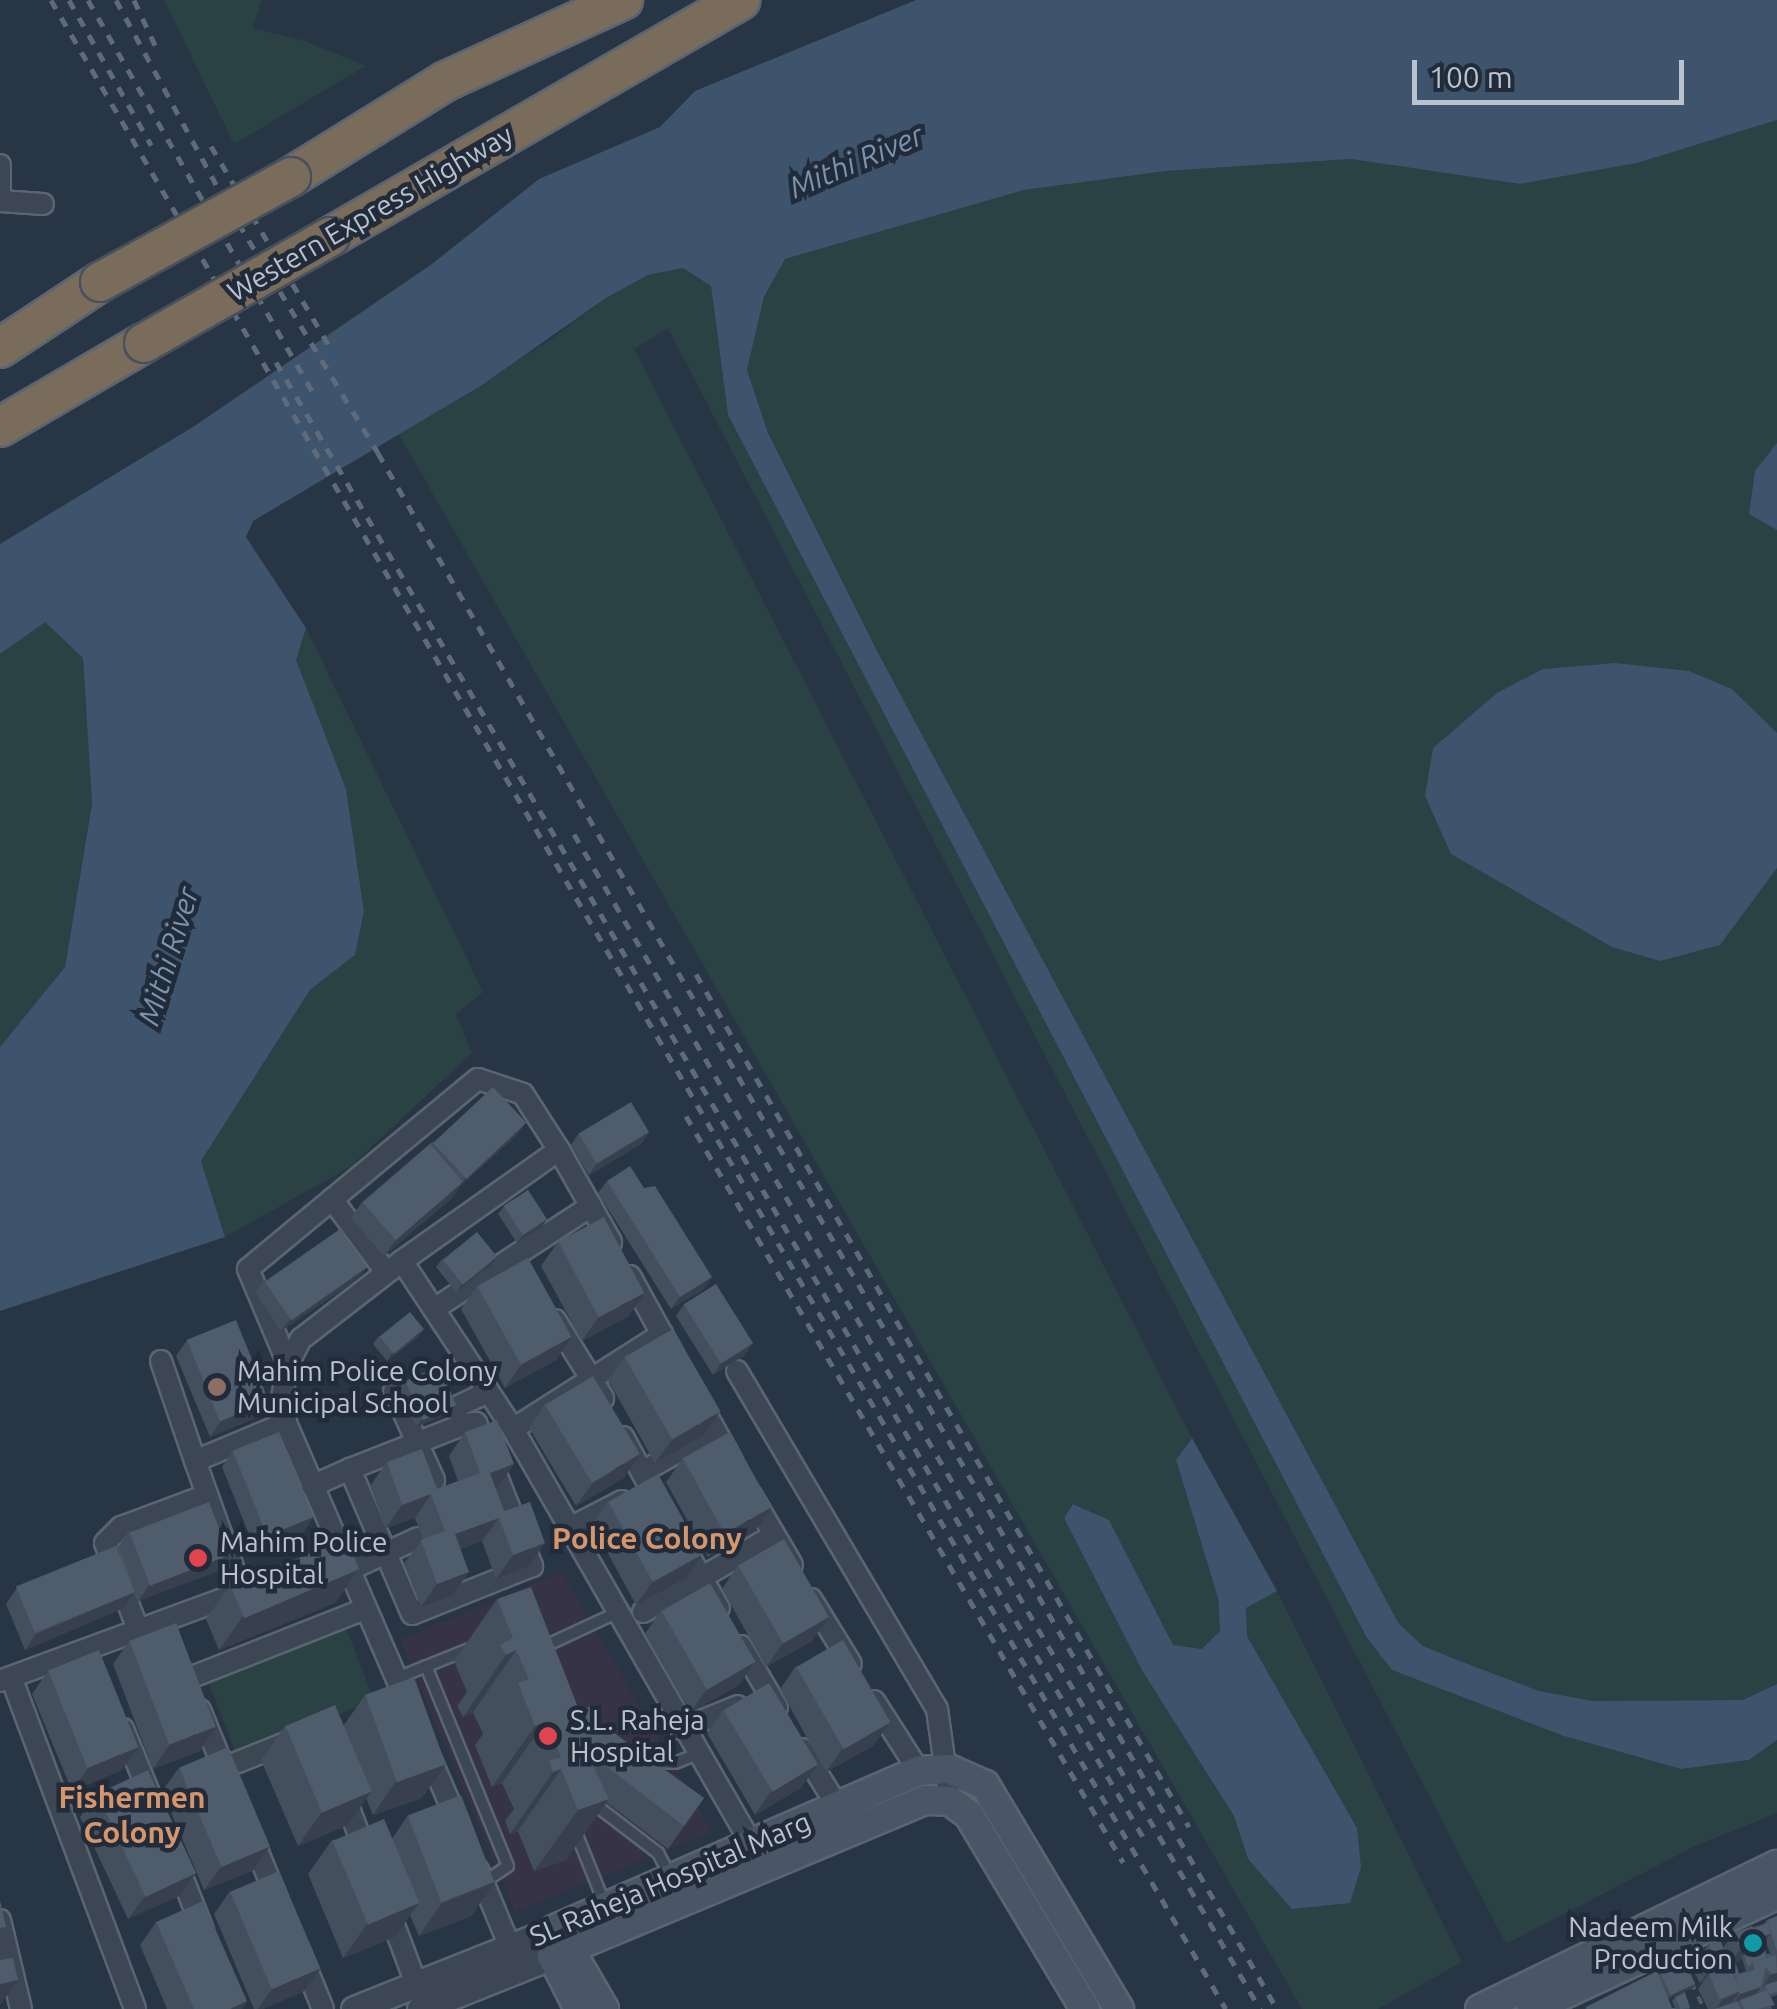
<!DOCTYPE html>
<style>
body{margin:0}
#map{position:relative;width:1777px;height:2009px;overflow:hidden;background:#283544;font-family:Ubuntu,sans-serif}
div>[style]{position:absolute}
.medical>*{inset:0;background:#363444}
.green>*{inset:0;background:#2a4244;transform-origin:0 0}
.water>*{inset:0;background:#3e536c}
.path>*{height:4px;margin-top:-2px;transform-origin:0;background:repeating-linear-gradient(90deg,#485f61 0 8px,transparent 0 16px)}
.roads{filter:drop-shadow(2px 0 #5b6471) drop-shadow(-2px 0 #5b6471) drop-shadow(0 2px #5b6471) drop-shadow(0 -2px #5b6471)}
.service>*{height:10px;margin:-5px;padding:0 5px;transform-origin:5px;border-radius:5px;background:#3c4753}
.minor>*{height:20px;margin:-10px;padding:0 10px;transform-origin:10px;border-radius:10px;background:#3c4753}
.tertiary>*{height:25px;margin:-12.5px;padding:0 12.5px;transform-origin:12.5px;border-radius:12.5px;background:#3c4753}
.secondary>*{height:28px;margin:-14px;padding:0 14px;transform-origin:14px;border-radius:14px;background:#4a5666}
.motorway>*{height:38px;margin:-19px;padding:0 19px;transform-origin:19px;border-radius:19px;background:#796c5a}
.rail>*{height:5px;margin-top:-2.5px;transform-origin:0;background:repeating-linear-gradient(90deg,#5f6b7a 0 10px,transparent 0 20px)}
.bridges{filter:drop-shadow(2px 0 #47515e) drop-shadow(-2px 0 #47515e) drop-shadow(0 2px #47515e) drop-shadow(0 -2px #47515e)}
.motorway-bridge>*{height:38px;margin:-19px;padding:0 19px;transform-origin:19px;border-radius:19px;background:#796c5a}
.wall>*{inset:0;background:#434f5d}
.shaded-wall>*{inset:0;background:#37404c}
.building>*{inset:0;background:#4e5c6c;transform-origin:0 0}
.dots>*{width:28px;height:28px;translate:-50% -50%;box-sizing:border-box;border:5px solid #212b39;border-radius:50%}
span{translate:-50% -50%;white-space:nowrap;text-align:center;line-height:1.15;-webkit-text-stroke:9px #212b39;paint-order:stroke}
.street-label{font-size:28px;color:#bac2cd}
.poi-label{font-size:28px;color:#bac2cd}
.left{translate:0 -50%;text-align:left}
.right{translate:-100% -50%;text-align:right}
.water-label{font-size:30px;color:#7b93af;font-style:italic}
.neighbourhood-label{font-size:30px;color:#d5966c;font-weight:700}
.scale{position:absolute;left:1412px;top:60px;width:272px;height:45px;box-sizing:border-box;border:5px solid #bac2cd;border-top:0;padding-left:12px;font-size:30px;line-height:35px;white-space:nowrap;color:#bac2cd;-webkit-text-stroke:8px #212b39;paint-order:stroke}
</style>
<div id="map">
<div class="medical">
<div style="clip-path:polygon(562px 1572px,712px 1832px,515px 1912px,400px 1640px)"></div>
</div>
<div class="green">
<div style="clip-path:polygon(164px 0,262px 0,252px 28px,302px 40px,366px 66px,234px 144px)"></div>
<div style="clip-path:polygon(1777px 120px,1777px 1684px,1743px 1700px,1593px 1701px,1539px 1691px,1465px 1663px,1423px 1646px,1399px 1624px,876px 649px,768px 433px,747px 370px,764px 297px,785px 259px,1024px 190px,1166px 171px,1351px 159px,1520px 184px,1637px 163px)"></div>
<div style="clip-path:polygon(683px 268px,711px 286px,728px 415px,1367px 1638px,1392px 1670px,1564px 1736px,1681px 1769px,1749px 1760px,1777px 1740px,1777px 1813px,1695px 1846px,1506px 1944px,668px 328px,634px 349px,1192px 1438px,1176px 1461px,1218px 1598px,1220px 1631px,1202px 1649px,1173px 1646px,1109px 1520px,1074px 1504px,1064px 1518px,1143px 1672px,1234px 1816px,1248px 1859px,1357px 1828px,1247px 1636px,1246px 1608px,1277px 1591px,1462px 1962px,1378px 2009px,1302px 2009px,398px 433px,546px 343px,606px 298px,648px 275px)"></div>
<div style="clip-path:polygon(45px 621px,83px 658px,92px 804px,65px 967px,0 1047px,0 654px)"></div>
<div style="clip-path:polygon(306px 628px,483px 992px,456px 1014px,472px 1053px,350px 1167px,225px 1237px,201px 1161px,310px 990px,355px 955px,364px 911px,346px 789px,295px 660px)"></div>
<div style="left:345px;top:1625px;width:81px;height:148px;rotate:69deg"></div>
</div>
<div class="water">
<div style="clip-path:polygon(916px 0,1777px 0,1777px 120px,1637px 163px,1520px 184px,1351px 159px,1166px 171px,1024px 190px,785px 259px,764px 297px,747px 370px,768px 433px,876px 649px,1399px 1624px,1423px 1646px,1465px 1663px,1539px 1691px,1593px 1701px,1743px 1700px,1777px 1684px,1777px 1740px,1749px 1760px,1681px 1769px,1564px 1736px,1392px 1670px,1367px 1638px,728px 415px,711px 286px,683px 268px,648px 275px,606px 298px,482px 385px,253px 521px,246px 537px,306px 628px,296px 660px,346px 789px,364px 911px,355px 955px,310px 990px,201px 1161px,225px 1237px,0 1311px,0 1047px,65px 967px,92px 804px,83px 658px,45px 622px,0 654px,0 544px,196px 425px,432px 264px,539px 179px,660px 127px,695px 91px)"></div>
<div style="clip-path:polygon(1777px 443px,1777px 530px,1749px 514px,1755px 471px)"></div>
<div style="clip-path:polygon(1616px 663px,1689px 671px,1732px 689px,1777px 733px,1777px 868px,1720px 945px,1660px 961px,1612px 947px,1451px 854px,1425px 796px,1433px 748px,1497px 693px,1543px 669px)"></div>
<div style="clip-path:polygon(1192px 1438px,1277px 1591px,1246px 1608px,1247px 1636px,1357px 1828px,1361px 1867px,1350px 1903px,1292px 1909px,1248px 1859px,1234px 1816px,1143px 1672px,1064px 1518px,1073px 1504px,1109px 1520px,1173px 1645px,1202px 1649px,1220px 1631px,1218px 1598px,1176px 1460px)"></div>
</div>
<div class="path">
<div style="left:1763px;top:1939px;width:20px;rotate:70deg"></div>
<div style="left:1691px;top:1982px;width:30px;rotate:64deg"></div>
</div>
<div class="roads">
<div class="service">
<div style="left:543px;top:1647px;width:78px;rotate:-24.9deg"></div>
<div style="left:426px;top:1666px;width:216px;rotate:67.7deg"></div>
<div style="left:508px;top:1866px;width:29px;rotate:146deg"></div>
<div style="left:397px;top:1678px;width:78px;rotate:-21.9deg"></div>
<div style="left:646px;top:1761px;width:29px;rotate:4deg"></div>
<div style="left:675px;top:1763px;width:24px;rotate:-22deg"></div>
<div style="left:594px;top:1804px;width:81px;rotate:37.4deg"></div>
<div style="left:658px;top:1853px;width:27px;rotate:62deg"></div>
<div style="left:575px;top:1830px;width:83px;rotate:68.1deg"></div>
</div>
<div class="minor">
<div style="left:0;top:165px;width:33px;rotate:90deg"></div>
<div style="left:0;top:201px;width:43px;rotate:4deg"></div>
<div style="left:332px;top:1199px;width:89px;rotate:53.6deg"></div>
<div style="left:402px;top:1261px;width:192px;rotate:-35.3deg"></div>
<div style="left:559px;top:1150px;width:106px;rotate:60.5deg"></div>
<div style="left:630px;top:1276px;width:91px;rotate:61.2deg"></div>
<div style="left:434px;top:1309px;width:188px;rotate:-33.3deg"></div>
<div style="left:555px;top:1320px;width:92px;rotate:58.4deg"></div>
<div style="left:161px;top:1361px;width:106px;rotate:71.2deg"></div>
<div style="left:288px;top:1364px;width:103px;rotate:-112.8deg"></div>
<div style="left:248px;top:1269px;width:298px;rotate:-39.6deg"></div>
<div style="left:478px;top:1079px;width:47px;rotate:18.4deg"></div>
<div style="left:523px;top:1094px;width:67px;rotate:57.3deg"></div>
<div style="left:737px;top:1371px;width:393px;rotate:59.4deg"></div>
<div style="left:937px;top:1709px;width:93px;rotate:82deg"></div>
<div style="left:394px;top:1391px;width:98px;rotate:65.8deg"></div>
<div style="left:700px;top:1403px;width:66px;rotate:61.1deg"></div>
<div style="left:454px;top:1408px;width:38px;rotate:-25deg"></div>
<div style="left:513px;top:1429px;width:177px;rotate:-32.5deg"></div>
<div style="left:623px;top:1437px;width:76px;rotate:61.8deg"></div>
<div style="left:642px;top:1472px;width:84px;rotate:-29.3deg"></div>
<div style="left:312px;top:1486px;width:42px;rotate:-24.1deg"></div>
<div style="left:350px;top:1469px;width:123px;rotate:-21.4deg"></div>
<div style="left:465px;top:1424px;width:11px;rotate:-5deg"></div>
<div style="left:476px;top:1423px;width:154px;rotate:68.6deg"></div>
<div style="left:532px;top:1566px;width:129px;rotate:158.2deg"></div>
<div style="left:412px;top:1614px;width:158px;rotate:-113.2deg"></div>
<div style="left:751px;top:1495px;width:81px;rotate:59.6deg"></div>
<div style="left:566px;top:1530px;width:63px;rotate:-27.4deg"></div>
<div style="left:681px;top:1542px;width:76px;rotate:60.1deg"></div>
<div style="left:347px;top:1571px;width:78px;rotate:-24.9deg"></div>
<div style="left:242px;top:1592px;width:139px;rotate:-109.7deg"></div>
<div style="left:195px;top:1461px;width:99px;rotate:-22.7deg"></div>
<div style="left:811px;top:1599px;width:76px;rotate:58.4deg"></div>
<div style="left:643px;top:1612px;width:152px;rotate:-30.4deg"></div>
<div style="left:139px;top:1632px;width:95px;rotate:-110.9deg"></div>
<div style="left:105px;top:1543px;width:23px;rotate:-45deg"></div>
<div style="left:121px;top:1527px;width:92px;rotate:-20.4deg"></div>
<div style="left:741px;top:1646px;width:71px;rotate:59.5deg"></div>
<div style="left:11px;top:1677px;width:354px;rotate:69.5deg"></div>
<div style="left:187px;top:1679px;width:191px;rotate:-21.5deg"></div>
<div style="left:0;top:1681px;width:258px;rotate:-20.2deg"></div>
<div style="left:874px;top:1701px;width:83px;rotate:57.3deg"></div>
<div style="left:408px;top:1705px;width:322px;rotate:-113.4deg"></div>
<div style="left:280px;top:1409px;width:46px;rotate:-79.9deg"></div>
<div style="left:288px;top:1364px;width:28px;rotate:-63deg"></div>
<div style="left:301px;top:1339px;width:128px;rotate:-37.7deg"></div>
<div style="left:402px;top:1261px;width:201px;rotate:56.5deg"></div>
<div style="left:513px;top:1429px;width:490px;rotate:60.1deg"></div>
<div style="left:200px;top:1710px;width:71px;rotate:67.8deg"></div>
<div style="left:123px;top:1729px;width:71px;rotate:67.8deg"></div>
<div style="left:681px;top:1729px;width:61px;rotate:-22deg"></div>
<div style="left:802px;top:1749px;width:68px;rotate:58.2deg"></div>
<div style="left:427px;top:1751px;width:81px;rotate:66.6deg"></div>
<div style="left:223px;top:1768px;width:73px;rotate:-21.7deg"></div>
<div style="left:343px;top:1792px;width:66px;rotate:69.6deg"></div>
<div style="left:251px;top:1835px;width:71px;rotate:67.8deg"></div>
<div style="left:177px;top:1864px;width:71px;rotate:68.5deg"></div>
<div style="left:478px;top:1870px;width:96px;rotate:67.4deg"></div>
<div style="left:388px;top:1909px;width:91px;rotate:69.4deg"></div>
<div style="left:0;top:1920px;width:91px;rotate:76.7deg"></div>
<div style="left:301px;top:1955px;width:58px;rotate:67.8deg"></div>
</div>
<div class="tertiary">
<div style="left:354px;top:2009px;width:216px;rotate:-21.7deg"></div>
<div style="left:420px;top:2009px;width:142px;rotate:-21.9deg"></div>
</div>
<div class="secondary">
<div style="left:555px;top:1929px;width:397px;rotate:-23.5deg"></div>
<div style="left:919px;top:1771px;width:30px;rotate:-4deg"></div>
<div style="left:949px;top:1769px;width:39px;rotate:24deg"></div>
<div style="left:985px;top:1785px;width:261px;rotate:59.1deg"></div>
<div style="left:560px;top:1933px;width:88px;rotate:59.9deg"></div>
<div style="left:554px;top:1937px;width:19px;rotate:96deg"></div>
<div style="left:552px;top:1956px;width:59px;rotate:63deg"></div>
<div style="left:552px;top:1956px;width:404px;rotate:-22.7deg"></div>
<div style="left:925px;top:1800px;width:25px;rotate:2deg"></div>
<div style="left:950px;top:1801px;width:24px;rotate:36deg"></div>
<div style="left:969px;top:1815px;width:226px;rotate:59.1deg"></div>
<div style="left:1480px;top:2009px;width:330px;rotate:-25.9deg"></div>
<div style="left:1532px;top:2009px;width:270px;rotate:-25deg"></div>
</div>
<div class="motorway">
<div style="left:291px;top:177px;width:182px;rotate:-31.8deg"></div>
<div style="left:446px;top:81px;width:195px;rotate:-24.6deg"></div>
<div style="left:330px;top:237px;width:474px;rotate:-30deg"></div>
<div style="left:0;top:348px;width:120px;rotate:-33.4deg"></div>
<div style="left:0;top:427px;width:167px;rotate:-30.3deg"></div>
</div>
</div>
<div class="rail">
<div style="left:51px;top:0;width:2327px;rotate:59.68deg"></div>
<div style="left:69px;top:0;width:167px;rotate:60.5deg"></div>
<div style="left:88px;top:0;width:451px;rotate:60.2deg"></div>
<div style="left:116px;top:0;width:234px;rotate:61.5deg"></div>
<div style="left:228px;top:206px;width:289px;rotate:58.7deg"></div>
<div style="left:378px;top:453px;width:1797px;rotate:59.98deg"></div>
<div style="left:134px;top:0;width:50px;rotate:65deg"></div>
<div style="left:211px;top:146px;width:230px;rotate:59.4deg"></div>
<div style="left:276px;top:362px;width:1715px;rotate:59.55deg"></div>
<div style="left:574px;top:834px;width:1361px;rotate:59.72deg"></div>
<div style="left:696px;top:974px;width:985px;rotate:59.97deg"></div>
<div style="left:686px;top:1116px;width:865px;rotate:59.64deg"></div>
</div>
<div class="bridges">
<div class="motorway-bridge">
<div style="left:100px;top:282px;width:218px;rotate:-28.8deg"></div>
<div style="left:144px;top:343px;width:214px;rotate:-29.7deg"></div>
</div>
</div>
<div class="wall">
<div style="clip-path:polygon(649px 1132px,641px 1144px,589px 1175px,571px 1145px,579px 1133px)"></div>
<div style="clip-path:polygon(517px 1135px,460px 1186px,452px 1198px,384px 1256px,351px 1218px,362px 1202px,432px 1142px)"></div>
<div style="clip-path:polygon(607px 1181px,644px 1188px,712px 1277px,704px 1289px,671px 1309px,598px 1193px)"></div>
<div style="clip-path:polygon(504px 1206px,542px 1227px,517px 1243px,498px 1214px)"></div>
<div style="clip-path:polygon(558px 1242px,629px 1316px,582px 1341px,541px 1266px)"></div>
<div style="clip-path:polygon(442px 1259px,491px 1265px,456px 1292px,436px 1267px)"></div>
<div style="clip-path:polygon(358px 1279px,281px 1331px,255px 1292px,264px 1280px)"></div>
<div style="clip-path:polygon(477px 1286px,572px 1336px,556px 1360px,505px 1388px,461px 1309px)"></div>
<div style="clip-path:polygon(684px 1304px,745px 1355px,713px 1375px,676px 1316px)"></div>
<div style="clip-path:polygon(424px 1329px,418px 1337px,387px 1361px,373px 1344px,379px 1336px)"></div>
<div style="clip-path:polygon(187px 1340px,269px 1402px,258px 1417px,210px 1437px,176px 1356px)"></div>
<div style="clip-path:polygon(624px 1357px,704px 1435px,655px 1463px,608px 1380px)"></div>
<div style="clip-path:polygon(405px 1381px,450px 1413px,416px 1427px,399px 1389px)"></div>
<div style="clip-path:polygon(545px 1404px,624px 1478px,576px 1506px,529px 1428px)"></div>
<div style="clip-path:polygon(465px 1432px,498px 1487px,495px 1488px,504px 1511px,529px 1566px,496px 1579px,482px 1541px,461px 1549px,453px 1595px,421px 1607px,404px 1563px,423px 1539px,415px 1518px,386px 1528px,370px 1486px,387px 1462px,437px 1489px,458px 1481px,449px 1456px)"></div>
<div style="clip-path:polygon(233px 1451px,303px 1533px,256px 1552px,222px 1467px)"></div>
<div style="clip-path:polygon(683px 1458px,755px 1531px,708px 1557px,666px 1482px)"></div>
<div style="clip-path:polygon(608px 1501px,686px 1578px,636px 1605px,592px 1524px)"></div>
<div style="clip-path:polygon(129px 1531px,218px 1571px,138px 1601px,135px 1593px,124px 1608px,25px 1650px,6px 1604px,17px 1588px,132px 1584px,118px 1547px)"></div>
<div style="clip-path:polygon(738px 1565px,812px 1641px,766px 1667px,722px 1589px)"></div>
<div style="clip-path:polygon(359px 1569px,335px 1603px,219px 1650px,206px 1619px,230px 1585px)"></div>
<div style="clip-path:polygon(497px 1599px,579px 1711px,603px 1725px,704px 1798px,668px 1849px,606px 1802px,566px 1860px,534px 1871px,518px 1831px,510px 1834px,505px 1821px,514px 1809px,502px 1783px,492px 1787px,475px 1745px,483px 1734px,473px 1712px,463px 1717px,457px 1706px,467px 1692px,454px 1661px)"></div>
<div style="clip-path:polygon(661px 1610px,755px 1662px,739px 1685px,690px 1713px,645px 1634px)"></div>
<div style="clip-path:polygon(129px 1641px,200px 1751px,153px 1769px,113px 1664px)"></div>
<div style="clip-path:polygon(796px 1666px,890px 1722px,873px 1746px,826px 1772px,780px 1689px)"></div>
<div style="clip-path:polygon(48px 1671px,122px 1770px,72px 1791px,32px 1694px)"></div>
<div style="clip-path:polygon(365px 1695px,422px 1798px,373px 1815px,366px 1798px,348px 1825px,298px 1846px,261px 1760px,285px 1726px,344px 1725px)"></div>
<div style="clip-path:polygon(723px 1710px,801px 1788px,755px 1815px,707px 1733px)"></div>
<div style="clip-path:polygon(179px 1768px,270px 1846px,254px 1870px,204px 1890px,162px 1791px)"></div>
<div style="clip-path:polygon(97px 1793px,196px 1873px,179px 1896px,128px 1919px,80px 1817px)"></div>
<div style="clip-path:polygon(408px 1815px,495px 1882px,471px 1916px,419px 1936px,410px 1915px,395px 1937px,343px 1958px,308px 1874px,332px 1840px,392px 1839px)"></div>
<div style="clip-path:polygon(230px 1891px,304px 1991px,263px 2009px,254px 2009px,214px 1914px)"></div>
<div style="clip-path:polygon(evenodd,1777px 1916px,1777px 1995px,1771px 1997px,1772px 2009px,1708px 2009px,1698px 1989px,1703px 1982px,1700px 1983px,1694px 1972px,1696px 1968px,1690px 1971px,1695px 1984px,1693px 1988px,1668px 1999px,1672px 2008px,1675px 2008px,1672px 2001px,1675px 1997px,1690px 2008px,1689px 2009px,1585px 2009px,1586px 2007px,1658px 1975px,1660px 1973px,1682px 1972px,1687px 1970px,1685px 1964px,1688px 1960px,1699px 1957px,1709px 1943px,1723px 1948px,1734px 1933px,1764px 1924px,1767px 1920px,1777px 1916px,1766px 1941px,1771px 1956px,1767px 1957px,1746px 1951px,1766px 1941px,1777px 1916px,1742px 1958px,1746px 1971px,1739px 1974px,1729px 1965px,1740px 1960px,1742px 1958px)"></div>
<div style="clip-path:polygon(156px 1922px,247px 2001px,242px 2009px,167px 2009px,140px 1945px)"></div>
</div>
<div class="shaded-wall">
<div style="clip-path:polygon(526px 1123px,517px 1135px,460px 1186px,452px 1198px,384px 1256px,395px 1241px,460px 1185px,465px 1178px)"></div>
<div style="clip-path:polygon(649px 1132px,641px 1144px,589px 1175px,597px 1163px)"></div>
<div style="clip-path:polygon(547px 1219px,542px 1227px,517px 1243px,523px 1235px)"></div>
<div style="clip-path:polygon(497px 1257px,491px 1265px,456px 1292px,462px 1284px)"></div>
<div style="clip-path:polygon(367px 1268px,358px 1279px,281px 1331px,290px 1319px)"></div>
<div style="clip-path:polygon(712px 1277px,704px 1289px,671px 1309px,680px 1297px)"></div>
<div style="clip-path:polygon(645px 1293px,629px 1316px,582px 1341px,598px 1318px)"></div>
<div style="clip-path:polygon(424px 1329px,418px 1337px,387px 1361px,392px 1353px)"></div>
<div style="clip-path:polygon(572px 1336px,556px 1360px,505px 1388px,521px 1365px)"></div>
<div style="clip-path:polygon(753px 1343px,745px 1355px,713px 1375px,721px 1363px)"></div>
<div style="clip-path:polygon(269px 1402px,258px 1417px,210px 1437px,221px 1421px)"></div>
<div style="clip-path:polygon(456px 1405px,450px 1413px,416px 1427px,422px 1419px)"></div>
<div style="clip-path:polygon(720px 1412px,704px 1435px,655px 1463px,672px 1440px)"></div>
<div style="clip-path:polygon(640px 1454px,624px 1478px,576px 1506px,593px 1483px)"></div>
<div style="clip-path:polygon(514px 1464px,498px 1487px,473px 1496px,490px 1473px)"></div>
<div style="clip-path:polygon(431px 1494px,415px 1518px,386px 1528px,402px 1505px)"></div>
<div style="clip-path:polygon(772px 1507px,755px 1531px,708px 1557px,725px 1534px)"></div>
<div style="clip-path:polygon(314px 1517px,303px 1533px,256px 1552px,267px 1536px)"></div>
<div style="clip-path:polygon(499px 1518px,482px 1541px,439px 1557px,455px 1534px)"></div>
<div style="clip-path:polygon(545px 1543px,529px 1566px,496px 1579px,513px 1555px)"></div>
<div style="clip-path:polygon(229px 1555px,218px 1571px,138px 1601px,149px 1585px)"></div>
<div style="clip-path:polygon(702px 1555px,686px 1578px,636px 1605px,653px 1581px)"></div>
<div style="clip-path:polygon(359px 1569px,335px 1603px,219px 1650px,243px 1616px)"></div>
<div style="clip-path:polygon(469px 1572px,453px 1595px,421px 1607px,437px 1584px)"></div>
<div style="clip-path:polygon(135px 1592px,124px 1608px,25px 1650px,36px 1634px)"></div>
<div style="clip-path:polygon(829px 1617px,812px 1641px,766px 1667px,783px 1643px)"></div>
<div style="clip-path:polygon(516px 1650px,473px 1712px,463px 1717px,506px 1655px)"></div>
<div style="clip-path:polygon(755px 1662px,739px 1685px,690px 1713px,707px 1689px)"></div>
<div style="clip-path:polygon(545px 1722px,502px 1783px,492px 1787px,535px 1726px)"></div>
<div style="clip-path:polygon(890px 1722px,873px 1746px,826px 1772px,843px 1748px)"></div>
<div style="clip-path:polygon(216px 1727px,200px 1751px,153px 1769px,169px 1745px)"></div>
<div style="clip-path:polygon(139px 1747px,122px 1770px,72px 1791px,88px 1768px)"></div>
<div style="clip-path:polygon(446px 1764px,422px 1798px,373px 1815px,396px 1781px)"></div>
<div style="clip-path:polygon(818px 1764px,801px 1788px,755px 1815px,771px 1791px)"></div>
<div style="clip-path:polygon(561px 1769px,518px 1831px,510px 1834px,553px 1772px)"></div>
<div style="clip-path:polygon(372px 1791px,348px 1825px,298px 1846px,322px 1812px)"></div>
<div style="clip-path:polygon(609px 1799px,566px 1860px,534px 1871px,578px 1810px)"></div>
<div style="clip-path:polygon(270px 1846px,254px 1870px,204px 1890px,221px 1867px)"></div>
<div style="clip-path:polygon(196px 1873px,179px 1896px,128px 1919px,145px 1896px)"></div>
<div style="clip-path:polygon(495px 1882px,471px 1916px,419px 1936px,442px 1903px)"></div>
<div style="clip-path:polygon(419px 1903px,395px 1937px,343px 1958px,367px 1924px)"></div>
<div style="clip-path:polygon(1757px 1933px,1740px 1960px,1729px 1965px,1749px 1937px)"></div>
<div style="clip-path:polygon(1770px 1934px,1762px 1946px,1749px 1950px,1757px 1938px)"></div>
<div style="clip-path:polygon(1728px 1961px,1729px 1961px,1726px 1966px,1709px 1974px,1703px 1982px,1700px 1983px,1711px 1967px)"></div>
<div style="clip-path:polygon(321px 1968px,304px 1991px,263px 2009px,258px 2009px,272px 1989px)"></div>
<div style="clip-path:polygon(1777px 1972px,1777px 1982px,1763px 1986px,1771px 1974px)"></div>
<div style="clip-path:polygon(18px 1980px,1px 2004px,0 2004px,0 1984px)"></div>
<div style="clip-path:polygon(1695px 1984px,1693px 1988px,1668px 1999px,1671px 1995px)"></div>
<div style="clip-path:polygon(1761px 1987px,1753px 1999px,1740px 2000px,1738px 2004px,1732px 2006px,1740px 1994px)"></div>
<div style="clip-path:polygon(1740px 1991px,1729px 2007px,1716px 2009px,1722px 2000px)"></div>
<div style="clip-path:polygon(247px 2001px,242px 2009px,230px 2009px)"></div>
</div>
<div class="building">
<div style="left:493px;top:1087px;width:49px;height:82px;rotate:47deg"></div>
<div style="left:631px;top:1102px;width:35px;height:61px;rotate:59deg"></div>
<div style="left:430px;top:1144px;width:50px;height:89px;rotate:49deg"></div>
<div style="clip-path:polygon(630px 1166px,644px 1188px,655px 1186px,712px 1277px,680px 1297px,607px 1181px)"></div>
<div style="left:528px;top:1190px;width:35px;height:29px;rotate:57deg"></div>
<div style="left:604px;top:1217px;width:86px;height:52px;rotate:62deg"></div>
<div style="left:340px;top:1229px;width:47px;height:92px;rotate:55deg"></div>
<div style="left:477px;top:1232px;width:32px;height:44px;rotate:51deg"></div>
<div style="left:528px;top:1258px;width:90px;height:58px;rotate:61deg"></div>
<div style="left:716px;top:1284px;width:70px;height:38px;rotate:58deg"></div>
<div style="left:410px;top:1312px;width:22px;height:39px;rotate:51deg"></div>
<div style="left:236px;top:1320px;width:88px;height:53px;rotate:68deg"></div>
<div style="left:673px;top:1329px;width:95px;height:56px;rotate:60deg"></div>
<div style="left:439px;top:1366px;width:43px;height:37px;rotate:66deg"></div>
<div style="left:593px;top:1376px;width:91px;height:56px;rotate:59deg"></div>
<div style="clip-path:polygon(497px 1420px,514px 1464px,490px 1473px,504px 1511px,530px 1502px,545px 1543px,513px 1555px,499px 1518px,455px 1534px,469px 1572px,437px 1584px,421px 1540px,445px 1531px,431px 1494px,402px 1505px,387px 1462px,422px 1449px,437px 1489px,480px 1473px,465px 1432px)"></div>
<div style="left:279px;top:1432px;width:92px;height:50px;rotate:68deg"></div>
<div style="left:730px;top:1432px;width:86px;height:54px;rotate:61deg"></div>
<div style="left:658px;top:1474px;width:92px;height:57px;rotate:61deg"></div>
<div style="left:209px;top:1502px;width:57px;height:85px;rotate:69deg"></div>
<div style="left:346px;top:1538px;width:34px;height:125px;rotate:67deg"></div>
<div style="left:784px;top:1539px;width:90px;height:53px;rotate:60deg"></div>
<div style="left:116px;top:1546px;width:50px;height:108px;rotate:68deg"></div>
<div style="left:710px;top:1583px;width:91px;height:56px;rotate:60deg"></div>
<div style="clip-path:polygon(531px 1587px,579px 1710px,568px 1715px,609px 1799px,578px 1810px,561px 1769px,553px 1772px,549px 1760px,561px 1757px,545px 1722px,535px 1726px,518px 1683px,529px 1679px,516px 1650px,506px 1655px,500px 1645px,513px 1638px,497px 1599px)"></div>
<div style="left:176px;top:1623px;width:111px;height:50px;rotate:69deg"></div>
<div style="left:843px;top:1640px;width:95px;height:54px;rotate:60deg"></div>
<div style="left:99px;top:1650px;width:105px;height:55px;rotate:68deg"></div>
<div style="left:414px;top:1677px;width:93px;height:52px;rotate:70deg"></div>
<div style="left:769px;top:1683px;width:95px;height:53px;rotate:59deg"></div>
<div style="left:335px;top:1705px;width:94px;height:54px;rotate:67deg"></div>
<div style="clip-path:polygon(591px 1706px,603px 1725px,704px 1798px,684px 1826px,585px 1750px,571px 1722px,579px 1711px)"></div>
<div style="left:228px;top:1747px;width:108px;height:53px;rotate:67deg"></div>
<div style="left:148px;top:1770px;width:114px;height:56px;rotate:65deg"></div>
<div style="left:461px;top:1795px;width:93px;height:57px;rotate:69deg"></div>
<div style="left:384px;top:1819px;width:91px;height:56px;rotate:67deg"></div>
<div style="left:279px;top:1871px;width:106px;height:53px;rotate:67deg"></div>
<div style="clip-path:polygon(0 1900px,6px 1927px,0 1928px)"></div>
<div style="clip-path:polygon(203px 1901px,247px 2001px,230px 2009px,194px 2009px,156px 1922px)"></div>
<div style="clip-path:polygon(1777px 1916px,1777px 1951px,1767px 1920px)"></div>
<div style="clip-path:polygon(1768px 1923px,1770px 1934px,1757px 1938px,1755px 1934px,1757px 1933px,1754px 1928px)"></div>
<div style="clip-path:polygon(1752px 1926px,1757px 1933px,1749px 1937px,1751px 1944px,1740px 1949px,1734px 1933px)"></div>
<div style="clip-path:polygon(1720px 1939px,1728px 1961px,1711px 1967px,1705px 1956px,1711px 1952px,1709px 1943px)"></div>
<div style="clip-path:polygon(1764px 1946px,1767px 1957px,1753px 1962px,1748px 1967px,1744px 1954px,1746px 1951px)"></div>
<div style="clip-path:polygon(1776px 1955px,1777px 1973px,1771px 1974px,1766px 1967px,1761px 1987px,1740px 1994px,1735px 1975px,1755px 1970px,1753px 1962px)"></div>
<div style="clip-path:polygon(1699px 1956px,1701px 1963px,1690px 1968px,1688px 1960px)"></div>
<div style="clip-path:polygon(13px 1958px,18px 1980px,0 1984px,0 1960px)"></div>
<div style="clip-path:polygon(1682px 1963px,1682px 1972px,1688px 1969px,1695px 1984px,1671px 1995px,1660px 1973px)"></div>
<div style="left:1729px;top:1964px;width:29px;height:22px;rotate:68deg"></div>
<div style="clip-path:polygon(1736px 1964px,1739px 1974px,1734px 1976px,1730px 1966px)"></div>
<div style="clip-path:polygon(1657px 1971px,1672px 2008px,1680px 2009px,1587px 2009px,1586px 2007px)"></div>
<div style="clip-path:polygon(1777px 1981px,1777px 1992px,1769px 1994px,1765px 1985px)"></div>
<div style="clip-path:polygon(1767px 1990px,1775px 2005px,1758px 2009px,1744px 2009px,1740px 2000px)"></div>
<div style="clip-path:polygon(1685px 1992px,1690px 2008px,1680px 2009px,1675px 1997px)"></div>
<div style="clip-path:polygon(1738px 2001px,1741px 2009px,1714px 2009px)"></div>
</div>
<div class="dots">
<div style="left:217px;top:1387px;background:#8d6e63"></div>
<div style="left:198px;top:1558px;background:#e0444e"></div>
<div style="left:548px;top:1736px;background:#e0444e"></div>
<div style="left:1753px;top:1943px;background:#0f9aa8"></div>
</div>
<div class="street-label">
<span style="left:370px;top:213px;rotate:-30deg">Western Express Highway</span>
<span style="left:670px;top:1879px;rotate:-23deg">SL Raheja Hospital Marg</span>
</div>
<div class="poi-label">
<span class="left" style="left:237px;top:1387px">Mahim Police Colony<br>Municipal School</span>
<span class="left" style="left:220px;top:1558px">Mahim Police<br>Hospital</span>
<span class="left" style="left:570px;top:1736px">S.L. Raheja<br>Hospital</span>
<span class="right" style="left:1733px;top:1943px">Nadeem Milk<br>Production</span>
</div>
<div class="water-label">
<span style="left:856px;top:161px;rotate:-23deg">Mithi River</span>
<span style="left:168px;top:956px;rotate:-73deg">Mithi River</span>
</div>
<div class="neighbourhood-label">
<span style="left:647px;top:1538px">Police Colony</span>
<span style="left:132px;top:1814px">Fishermen<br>Colony</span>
</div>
<div class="scale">100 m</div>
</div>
